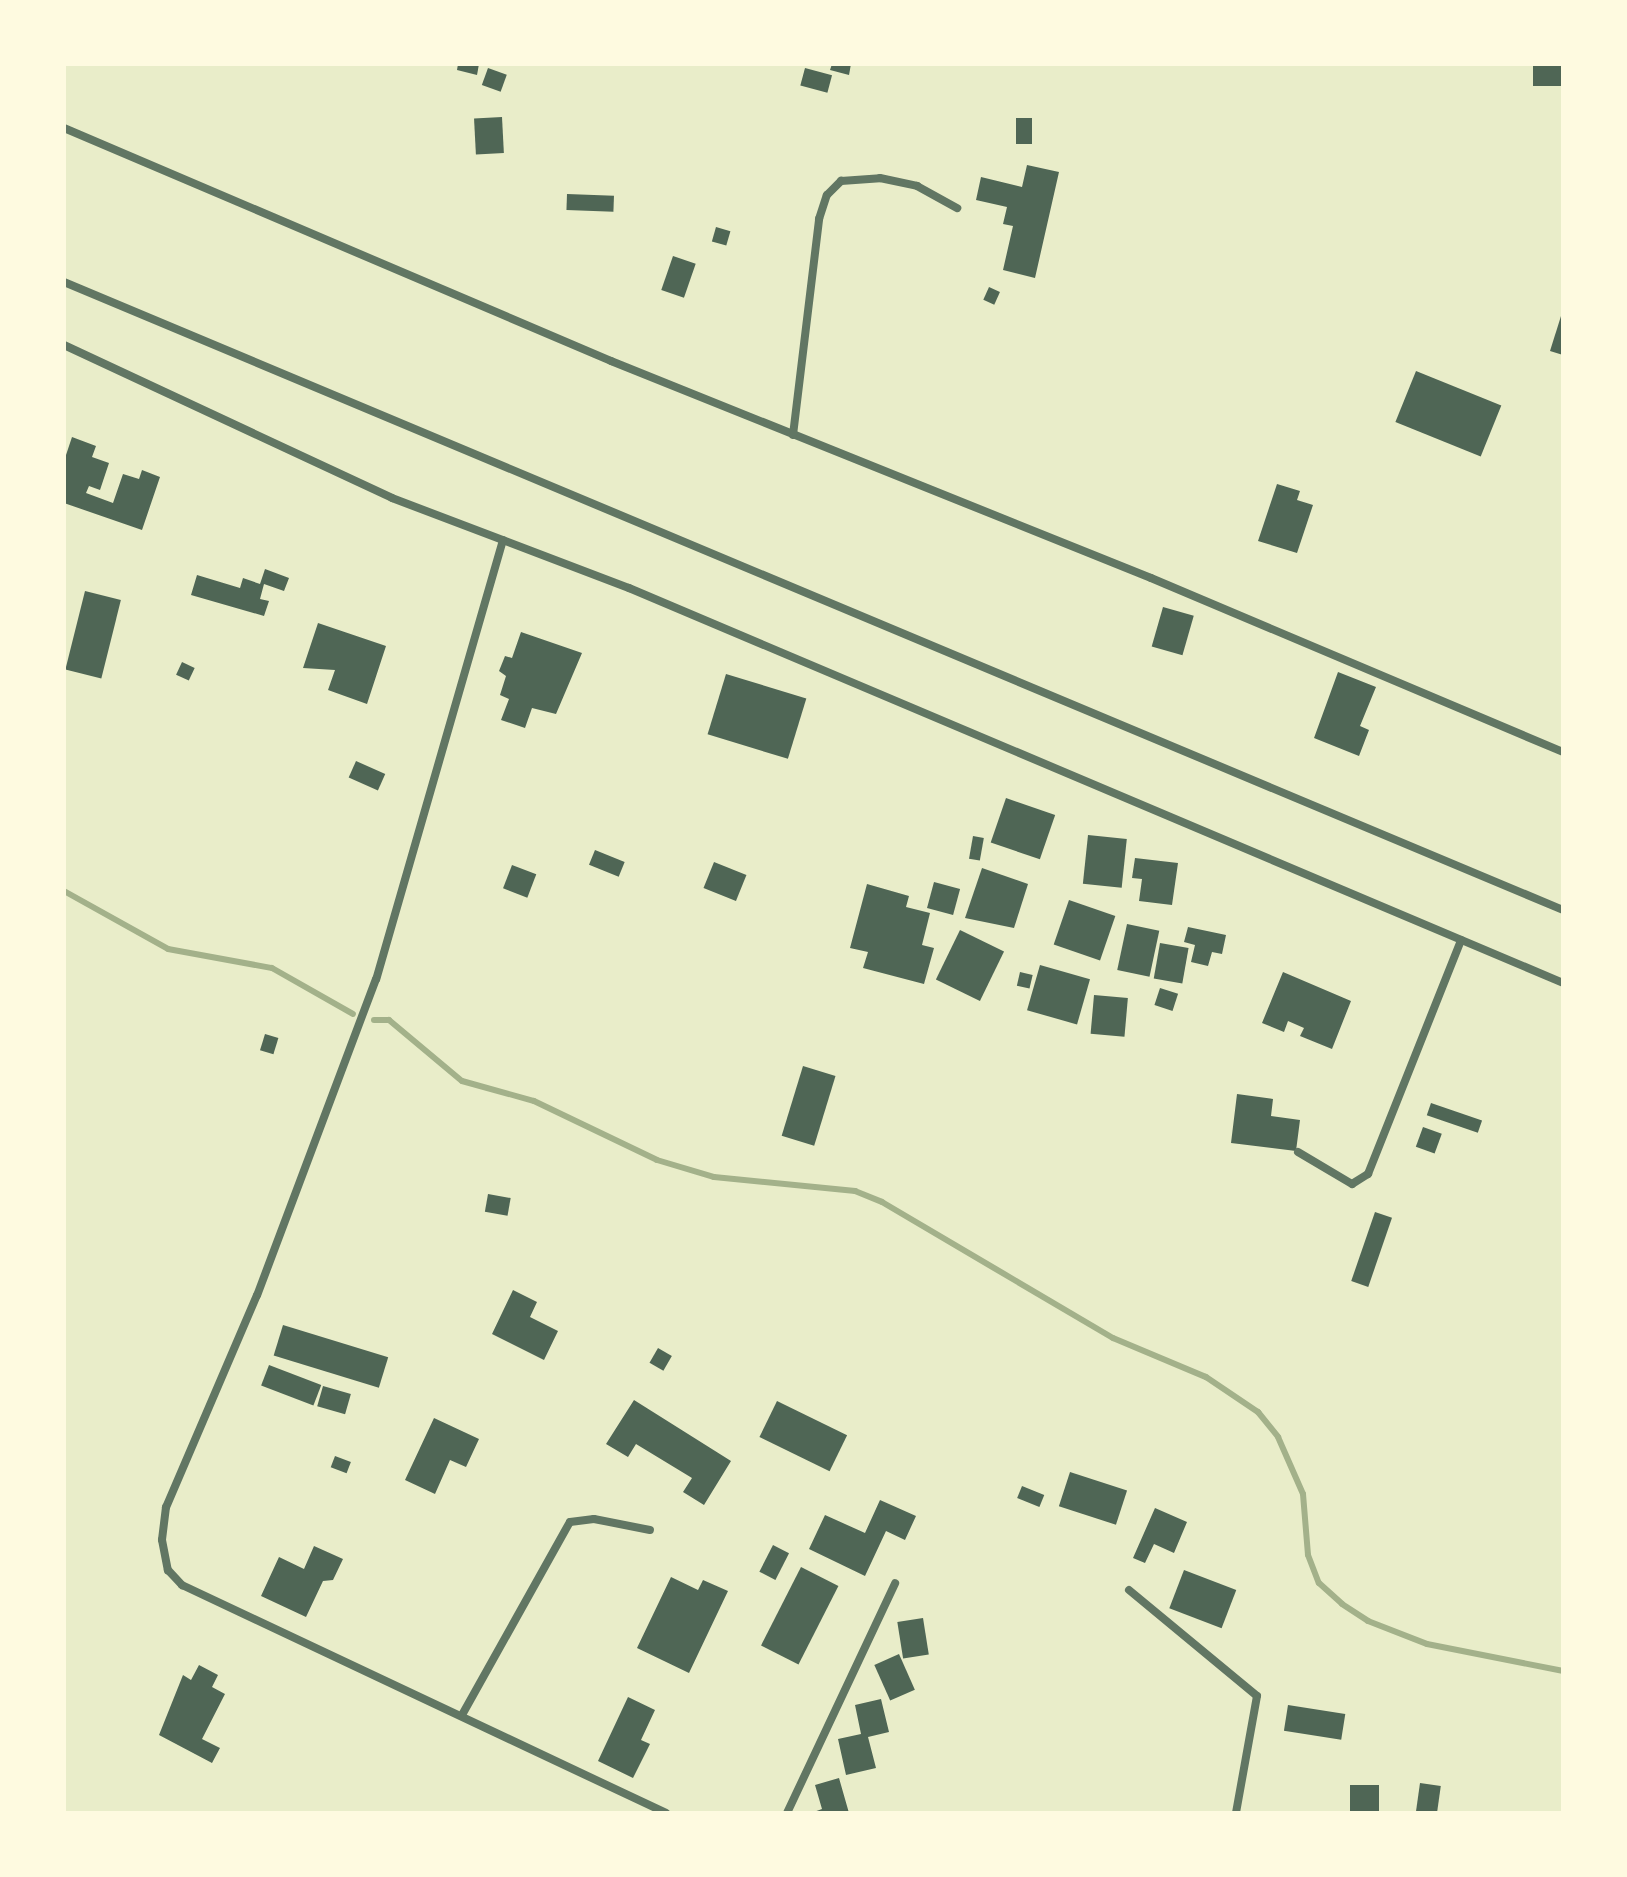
<!DOCTYPE html>
<style>
body{margin:0}
#map{position:relative;width:1627px;height:1877px;overflow:hidden;background:#e9edc9;font-family:Ubuntu,sans-serif}
div>[style]{position:absolute}
.stream>*{height:6px;margin:-3px;padding:0 3px;transform-origin:3px;border-radius:3px;background:#a3b18a}
.building>*{inset:0;background:#4f6655;transform-origin:0 0}
.minor>*{height:8px;margin:-4px;padding:0 4px;transform-origin:4px;border-radius:4px;background:#617663}
span{translate:-50% -50%;white-space:nowrap;text-align:center;line-height:1.15;-webkit-text-stroke:8px #fefae0;paint-order:stroke}
.frame{position:absolute;inset:0;border:66px solid #fefae0;pointer-events:none}
</style>
<div id="map">
<div class="stream">
<div style="left:64px;top:891px;width:119px;rotate:29.1deg"></div>
<div style="left:168px;top:949px;width:106px;rotate:10.4deg"></div>
<div style="left:272px;top:968px;width:93px;rotate:29.6deg"></div>
<div style="left:374px;top:1020px;width:15px"></div>
<div style="left:389px;top:1020px;width:95px;rotate:39.9deg"></div>
<div style="left:462px;top:1081px;width:75px;rotate:15.5deg"></div>
<div style="left:534px;top:1101px;width:136px;rotate:25.6deg"></div>
<div style="left:657px;top:1160px;width:59px;rotate:16.6deg"></div>
<div style="left:714px;top:1177px;width:142px;rotate:5.7deg"></div>
<div style="left:855px;top:1191px;width:29px;rotate:22deg"></div>
<div style="left:882px;top:1202px;width:268px;rotate:30.5deg"></div>
<div style="left:1113px;top:1338px;width:101px;rotate:22.8deg"></div>
<div style="left:1206px;top:1377px;width:63px;rotate:33.9deg"></div>
<div style="left:1258px;top:1412px;width:32px;rotate:51deg"></div>
<div style="left:1278px;top:1437px;width:62px;rotate:66.3deg"></div>
<div style="left:1303px;top:1494px;width:61px;rotate:85.3deg"></div>
<div style="left:1308px;top:1555px;width:30px;rotate:69deg"></div>
<div style="left:1319px;top:1583px;width:31px;rotate:42deg"></div>
<div style="left:1342px;top:1604px;width:31px;rotate:33deg"></div>
<div style="left:1368px;top:1621px;width:63px;rotate:21.3deg"></div>
<div style="left:1427px;top:1644px;width:139px;rotate:11.2deg"></div>
</div>
<div class="building">
<div style="clip-path:polygon(458px 64px,479px 64px,477px 75px,457px 70px)"></div>
<div style="clip-path:polygon(832px 64px,851px 64px,849px 75px,830px 70px)"></div>
<div style="left:1533px;top:64px;width:30px;height:22px"></div>
<div style="left:488px;top:68px;width:20px;height:18px;rotate:20deg"></div>
<div style="left:805px;top:68px;width:28px;height:18px;rotate:15deg"></div>
<div style="left:502px;top:117px;width:36px;height:28px;rotate:87deg"></div>
<div style="left:1016px;top:118px;width:16px;height:26px"></div>
<div style="clip-path:polygon(1027px 165px,1059px 172px,1035px 278px,1003px 270px,1013px 226px,1003px 224px,1007px 207px,976px 200px,981px 177px,1022px 187px)"></div>
<div style="left:567px;top:194px;width:47px;height:16px;rotate:2deg"></div>
<div style="left:716px;top:227px;width:15px;height:15px;rotate:16deg"></div>
<div style="left:673px;top:256px;width:24px;height:36px;rotate:19deg"></div>
<div style="left:989px;top:287px;width:12px;height:14px;rotate:24deg"></div>
<div style="clip-path:polygon(1561px 316px,1563px 317px,1563px 355px,1550px 351px)"></div>
<div style="left:1416px;top:371px;width:92px;height:55px;rotate:22deg"></div>
<div style="clip-path:polygon(72px 437px,96px 446px,92px 457px,109px 463px,100px 490px,89px 486px,86px 493px,113px 503px,123px 474px,139px 479px,142px 470px,160px 477px,142px 530px,64px 503px,64px 461px)"></div>
<div style="clip-path:polygon(1277px 484px,1300px 491px,1297px 500px,1313px 505px,1297px 553px,1258px 541px)"></div>
<div style="clip-path:polygon(265px 569px,289px 578px,284px 591px,264px 584px,260px 599px,269px 601px,264px 616px,191px 595px,197px 575px,240px 588px,243px 578px,260px 584px)"></div>
<div style="left:85px;top:591px;width:37px;height:81px;rotate:14deg"></div>
<div style="left:1163px;top:607px;width:32px;height:41px;rotate:16deg"></div>
<div style="clip-path:polygon(318px 623px,386px 646px,367px 704px,328px 690px,335px 670px,303px 668px)"></div>
<div style="clip-path:polygon(521px 632px,582px 653px,556px 714px,532px 708px,525px 728px,501px 720px,509px 699px,500px 695px,506px 676px,499px 671px,505px 656px,512px 658px)"></div>
<div style="left:182px;top:662px;width:14px;height:14px;rotate:25deg"></div>
<div style="clip-path:polygon(1338px 672px,1376px 687px,1360px 726px,1369px 730px,1359px 756px,1314px 738px)"></div>
<div style="left:726px;top:674px;width:84px;height:63px;rotate:17deg"></div>
<div style="left:356px;top:761px;width:32px;height:18px;rotate:24deg"></div>
<div style="left:1006px;top:798px;width:52px;height:47px;rotate:19deg"></div>
<div style="left:1088px;top:835px;width:39px;height:49px;rotate:6deg"></div>
<div style="left:973px;top:836px;width:11px;height:23px;rotate:10deg"></div>
<div style="left:595px;top:850px;width:32px;height:16px;rotate:22deg"></div>
<div style="clip-path:polygon(1135px 858px,1178px 863px,1172px 905px,1139px 901px,1142px 879px,1132px 878px)"></div>
<div style="left:714px;top:862px;width:35px;height:28px;rotate:22deg"></div>
<div style="left:512px;top:865px;width:26px;height:25px;rotate:21deg"></div>
<div style="clip-path:polygon(982px 868px,1028px 884px,1014px 928px,965px 918px)"></div>
<div style="left:934px;top:882px;width:27px;height:27px;rotate:15deg"></div>
<div style="clip-path:polygon(867px 884px,909px 896px,906px 907px,930px 913px,922px 945px,934px 948px,924px 984px,863px 968px,868px 952px,850px 948px)"></div>
<div style="left:1069px;top:900px;width:49px;height:47px;rotate:19deg"></div>
<div style="left:1127px;top:924px;width:33px;height:47px;rotate:12deg"></div>
<div style="clip-path:polygon(1188px 927px,1226px 935px,1222px 954px,1212px 952px,1208px 966px,1191px 962px,1195px 945px,1184px 942px)"></div>
<div style="left:960px;top:930px;width:49px;height:55px;rotate:26deg"></div>
<div style="left:1160px;top:943px;width:29px;height:36px;rotate:10deg"></div>
<div style="left:1040px;top:965px;width:52px;height:47px;rotate:16deg"></div>
<div style="left:1020px;top:972px;width:13px;height:14px;rotate:13deg"></div>
<div style="clip-path:polygon(1283px 972px,1351px 1001px,1332px 1049px,1300px 1036px,1304px 1028px,1288px 1021px,1284px 1032px,1262px 1023px)"></div>
<div style="left:1160px;top:988px;width:19px;height:18px;rotate:18deg"></div>
<div style="left:1094px;top:995px;width:34px;height:39px;rotate:5deg"></div>
<div style="left:265px;top:1034px;width:14px;height:17px;rotate:17deg"></div>
<div style="left:803px;top:1066px;width:34px;height:73px;rotate:17deg"></div>
<div style="clip-path:polygon(1237px 1094px,1273px 1099px,1271px 1116px,1300px 1120px,1296px 1151px,1231px 1143px)"></div>
<div style="left:1431px;top:1103px;width:54px;height:13px;rotate:19deg"></div>
<div style="left:1423px;top:1127px;width:20px;height:21px;rotate:20deg"></div>
<div style="left:488px;top:1194px;width:23px;height:18px;rotate:10deg"></div>
<div style="left:1375px;top:1212px;width:18px;height:73px;rotate:19deg"></div>
<div style="clip-path:polygon(513px 1290px,537px 1302px,530px 1317px,558px 1331px,544px 1360px,492px 1334px)"></div>
<div style="left:283px;top:1325px;width:110px;height:32px;rotate:17deg"></div>
<div style="left:658px;top:1348px;width:16px;height:17px;rotate:30deg"></div>
<div style="left:269px;top:1365px;width:56px;height:22px;rotate:21deg"></div>
<div style="left:323px;top:1386px;width:29px;height:21px;rotate:16deg"></div>
<div style="clip-path:polygon(634px 1400px,731px 1461px,704px 1505px,683px 1492px,692px 1478px,636px 1444px,628px 1457px,606px 1444px)"></div>
<div style="left:777px;top:1401px;width:78px;height:40px;rotate:26deg"></div>
<div style="clip-path:polygon(434px 1418px,479px 1439px,466px 1467px,450px 1460px,435px 1494px,405px 1480px)"></div>
<div style="left:335px;top:1456px;width:17px;height:12px;rotate:21deg"></div>
<div style="left:1070px;top:1472px;width:60px;height:36px;rotate:18deg"></div>
<div style="left:1022px;top:1486px;width:24px;height:13px;rotate:22deg"></div>
<div style="clip-path:polygon(880px 1500px,916px 1516px,905px 1540px,886px 1531px,865px 1576px,809px 1549px,825px 1515px,865px 1533px)"></div>
<div style="clip-path:polygon(1155px 1508px,1187px 1522px,1174px 1553px,1154px 1544px,1145px 1563px,1133px 1558px)"></div>
<div style="left:773px;top:1545px;width:18px;height:30px;rotate:27deg"></div>
<div style="clip-path:polygon(314px 1546px,343px 1559px,333px 1580px,323px 1581px,306px 1617px,261px 1596px,279px 1557px,304px 1569px)"></div>
<div style="left:801px;top:1567px;width:42px;height:88px;rotate:27deg"></div>
<div style="left:1184px;top:1570px;width:56px;height:41px;rotate:21deg"></div>
<div style="clip-path:polygon(671px 1577px,698px 1590px,703px 1580px,728px 1591px,689px 1673px,637px 1648px)"></div>
<div style="left:923px;top:1618px;width:37px;height:26px;rotate:81deg"></div>
<div style="left:899px;top:1654px;width:39px;height:27px;rotate:66deg"></div>
<div style="clip-path:polygon(199px 1665px,218px 1675px,212px 1687px,225px 1694px,202px 1739px,220px 1748px,212px 1763px,159px 1735px,183px 1675px,191px 1680px)"></div>
<div style="clip-path:polygon(628px 1697px,655px 1710px,641px 1740px,650px 1744px,633px 1778px,598px 1761px)"></div>
<div style="clip-path:polygon(881px 1699px,889px 1732px,868px 1737px,876px 1768px,846px 1775px,838px 1739px,861px 1734px,855px 1705px)"></div>
<div style="left:1288px;top:1705px;width:58px;height:26px;rotate:9deg"></div>
<div style="clip-path:polygon(839px 1778px,849px 1813px,811px 1813px,822px 1809px,815px 1785px)"></div>
<div style="left:1420px;top:1783px;width:21px;height:30px;rotate:8deg"></div>
<div style="left:1350px;top:1785px;width:29px;height:28px"></div>
</div>
<div class="minor">
<div style="left:64px;top:128px;width:595px;rotate:23.07deg"></div>
<div style="left:611px;top:361px;width:582px;rotate:21.89deg"></div>
<div style="left:1151px;top:578px;width:447px;rotate:22.9deg"></div>
<div style="left:64px;top:282px;width:1625px;rotate:22.73deg"></div>
<div style="left:64px;top:345px;width:362px;rotate:25deg"></div>
<div style="left:392px;top:498px;width:254px;rotate:20.8deg"></div>
<div style="left:629px;top:588px;width:1014px;rotate:22.92deg"></div>
<div style="left:793px;top:435px;width:218px;rotate:-83.1deg"></div>
<div style="left:819px;top:219px;width:25px;rotate:-72deg"></div>
<div style="left:827px;top:195px;width:20px;rotate:-45deg"></div>
<div style="left:841px;top:181px;width:39px;rotate:-4deg"></div>
<div style="left:880px;top:178px;width:38px;rotate:12deg"></div>
<div style="left:917px;top:186px;width:46px;rotate:28.8deg"></div>
<div style="left:503px;top:540px;width:457px;rotate:106.1deg"></div>
<div style="left:376px;top:979px;width:338px;rotate:110.6deg"></div>
<div style="left:257px;top:1295px;width:231px;rotate:113.2deg"></div>
<div style="left:166px;top:1507px;width:33px;rotate:97deg"></div>
<div style="left:162px;top:1540px;width:31px;rotate:79deg"></div>
<div style="left:168px;top:1570px;width:21px;rotate:47deg"></div>
<div style="left:182px;top:1585px;width:535px;rotate:25.22deg"></div>
<div style="left:1298px;top:1152px;width:63px;rotate:30.7deg"></div>
<div style="left:1352px;top:1184px;width:19px;rotate:-32deg"></div>
<div style="left:1368px;top:1174px;width:252px;rotate:-68.3deg"></div>
<div style="left:1129px;top:1590px;width:166px;rotate:39.6deg"></div>
<div style="left:1257px;top:1696px;width:119px;rotate:100.2deg"></div>
<div style="left:462px;top:1715px;width:221px;rotate:-60.8deg"></div>
<div style="left:570px;top:1522px;width:24px;rotate:-7deg"></div>
<div style="left:594px;top:1519px;width:57px;rotate:11.1deg"></div>
<div style="left:787px;top:1813px;width:254px;rotate:-64.8deg"></div>
</div>
<div class="frame"></div>
</div>
